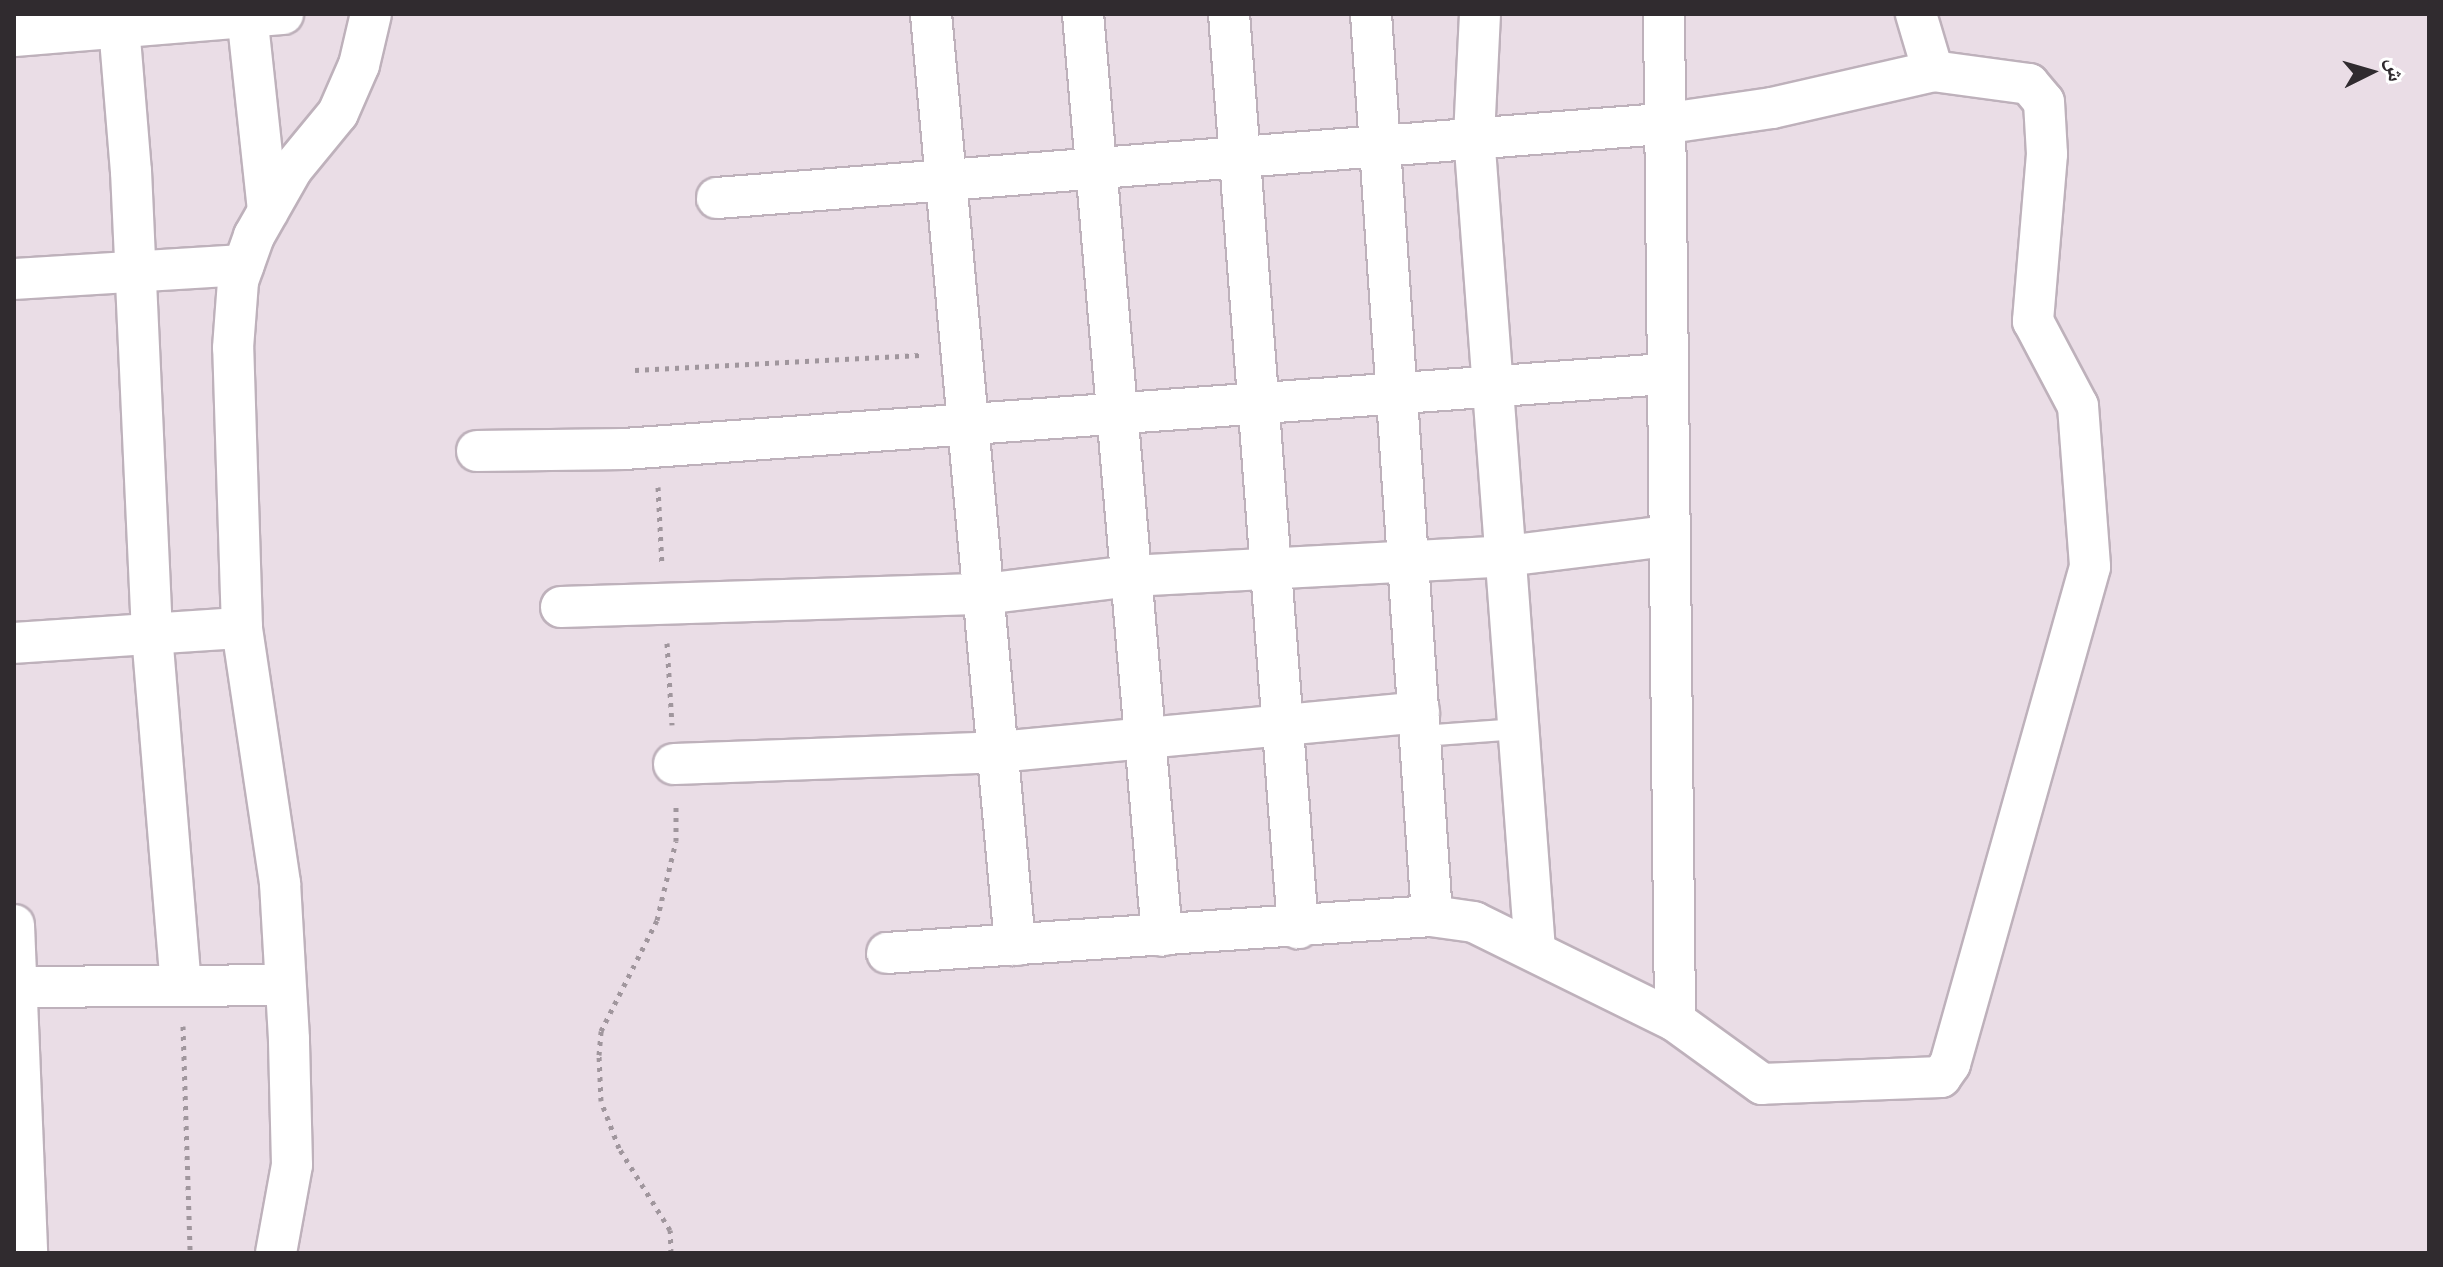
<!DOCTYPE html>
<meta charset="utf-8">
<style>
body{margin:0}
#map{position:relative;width:2443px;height:1267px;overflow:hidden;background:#eadde6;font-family:"Varela Round","Noto Naskh Arabic",sans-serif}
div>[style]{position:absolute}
.path>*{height:5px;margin-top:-2.5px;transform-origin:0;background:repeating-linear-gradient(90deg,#a0969d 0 4px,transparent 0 10px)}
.roads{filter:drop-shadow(2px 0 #beb1bb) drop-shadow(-2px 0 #beb1bb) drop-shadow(0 2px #beb1bb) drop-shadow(0 -2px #beb1bb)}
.service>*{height:20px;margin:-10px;padding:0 10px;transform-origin:10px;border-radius:10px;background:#fff}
.minor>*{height:40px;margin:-20px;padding:0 20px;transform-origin:20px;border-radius:20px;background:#fff}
span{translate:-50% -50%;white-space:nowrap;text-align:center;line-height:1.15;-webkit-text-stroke:7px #fff;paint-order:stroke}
.frame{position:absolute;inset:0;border:16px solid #302b2f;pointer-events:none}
.north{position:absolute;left:2331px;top:32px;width:80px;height:80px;-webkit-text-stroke:6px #fff;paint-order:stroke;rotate:85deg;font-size:22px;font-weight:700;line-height:32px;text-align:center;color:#302b2f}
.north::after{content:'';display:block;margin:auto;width:28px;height:36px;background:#302b2f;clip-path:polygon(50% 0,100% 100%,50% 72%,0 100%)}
</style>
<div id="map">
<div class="path">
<div style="left:635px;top:370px;width:286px;rotate:-3deg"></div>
<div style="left:658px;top:487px;width:78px;rotate:87.1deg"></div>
<div style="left:667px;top:643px;width:82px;rotate:86.5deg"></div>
<div style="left:183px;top:1026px;width:227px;rotate:88.2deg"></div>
<div style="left:671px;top:1253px;width:23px;rotate:-92deg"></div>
<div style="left:670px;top:1230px;width:97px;rotate:-121.9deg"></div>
<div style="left:619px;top:1148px;width:50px;rotate:-111deg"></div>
<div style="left:601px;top:1101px;width:46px;rotate:-92.5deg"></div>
<div style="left:599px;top:1055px;width:24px;rotate:-85deg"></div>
<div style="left:601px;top:1031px;width:124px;rotate:-63.2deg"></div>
<div style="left:657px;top:920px;width:81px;rotate:-76.5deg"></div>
<div style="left:676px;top:841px;width:38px;rotate:-90deg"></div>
</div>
<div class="roads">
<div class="service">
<div style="left:1421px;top:736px;width:98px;rotate:-4.1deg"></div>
</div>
<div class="minor">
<div style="left:118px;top:14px;width:158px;rotate:85.3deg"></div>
<div style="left:131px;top:171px;width:463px;rotate:87.4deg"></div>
<div style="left:152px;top:634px;width:352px;rotate:85.3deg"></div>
<div style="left:247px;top:14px;width:198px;rotate:83.9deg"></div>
<div style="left:931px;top:14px;width:935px;rotate:84.84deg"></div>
<div style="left:1083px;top:14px;width:925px;rotate:85.1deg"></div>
<div style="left:1229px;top:14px;width:917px;rotate:85.68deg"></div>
<div style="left:1371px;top:14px;width:904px;rotate:86.13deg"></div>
<div style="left:1480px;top:14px;width:121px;rotate:92.8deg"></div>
<div style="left:1474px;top:135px;width:818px;rotate:85.72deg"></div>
<div style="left:1664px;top:14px;width:1007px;rotate:89.37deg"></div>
<div style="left:1916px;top:14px;width:59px;rotate:73.4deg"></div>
<div style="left:14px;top:36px;width:270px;rotate:-4.7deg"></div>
<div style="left:717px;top:198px;width:948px;rotate:-4.48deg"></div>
<div style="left:1662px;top:124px;width:111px;rotate:-8.3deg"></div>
<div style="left:1772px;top:108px;width:165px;rotate:-12.9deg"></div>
<div style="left:1933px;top:71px;width:97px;rotate:7.7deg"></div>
<div style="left:2029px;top:84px;width:23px;rotate:50deg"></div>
<div style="left:2044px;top:102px;width:52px;rotate:86.7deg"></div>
<div style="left:2047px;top:154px;width:168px;rotate:94.8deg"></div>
<div style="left:2033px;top:321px;width:96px;rotate:62.1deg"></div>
<div style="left:2078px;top:406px;width:161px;rotate:85.7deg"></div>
<div style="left:2090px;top:567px;width:516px;rotate:105.73deg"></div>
<div style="left:1950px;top:1064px;width:16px;rotate:125deg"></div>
<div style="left:1941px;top:1077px;width:179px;rotate:177.8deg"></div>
<div style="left:1762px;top:1084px;width:107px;rotate:-144.1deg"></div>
<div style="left:1675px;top:1021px;width:224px;rotate:-153.8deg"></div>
<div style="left:1474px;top:922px;width:42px;rotate:-171.9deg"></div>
<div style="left:1432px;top:916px;width:546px;rotate:176.12deg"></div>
<div style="left:14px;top:279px;width:230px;rotate:-3.5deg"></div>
<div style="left:477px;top:451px;width:147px;rotate:-0.8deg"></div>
<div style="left:624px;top:449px;width:1044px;rotate:-4.12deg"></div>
<div style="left:561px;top:607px;width:423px;rotate:-1.8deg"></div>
<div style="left:984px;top:594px;width:147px;rotate:-7deg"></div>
<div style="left:1130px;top:576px;width:377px;rotate:-3deg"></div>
<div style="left:1506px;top:556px;width:162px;rotate:-7.1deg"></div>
<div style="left:14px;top:643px;width:228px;rotate:-3.8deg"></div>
<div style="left:674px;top:764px;width:324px;rotate:-2.1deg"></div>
<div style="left:998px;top:752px;width:423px;rotate:-5.4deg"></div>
<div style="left:14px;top:925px;width:328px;rotate:87.7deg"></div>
<div style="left:14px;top:987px;width:271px;rotate:-0.4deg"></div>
<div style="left:276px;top:1253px;width:89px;rotate:-79.7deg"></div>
<div style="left:292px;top:1165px;width:126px;rotate:-91.4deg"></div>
<div style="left:289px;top:1039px;width:156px;rotate:-93.3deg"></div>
<div style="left:280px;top:883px;width:258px;rotate:-98.5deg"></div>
<div style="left:242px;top:628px;width:280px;rotate:-91.8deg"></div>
<div style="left:233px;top:348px;width:67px;rotate:-85.7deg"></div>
<div style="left:238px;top:281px;width:48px;rotate:-70.4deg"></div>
<div style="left:254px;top:236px;width:77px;rotate:-60.4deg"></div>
<div style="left:292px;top:169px;width:72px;rotate:-50.6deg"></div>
<div style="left:338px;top:113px;width:52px;rotate:-66.4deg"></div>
<div style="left:359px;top:65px;width:52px;rotate:-76.8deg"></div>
</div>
</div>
<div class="frame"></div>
<div class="north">ش</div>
</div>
